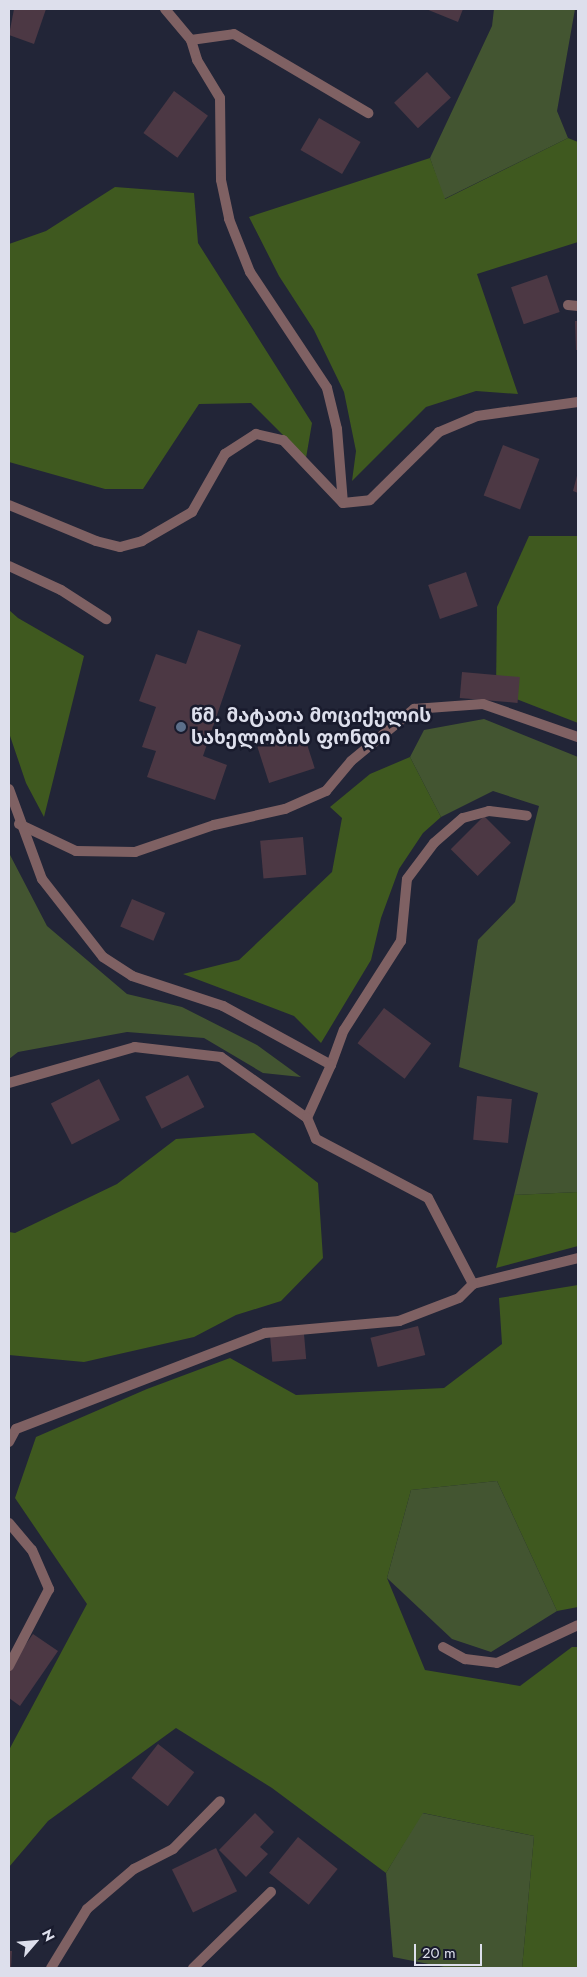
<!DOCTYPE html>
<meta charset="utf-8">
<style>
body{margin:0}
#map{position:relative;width:587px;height:1977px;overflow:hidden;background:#222537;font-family:Jost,"Noto Sans Georgian",sans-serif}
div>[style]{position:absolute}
.green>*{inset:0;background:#435531}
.forest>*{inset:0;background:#3f591f}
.building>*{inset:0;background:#4c3844;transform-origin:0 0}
.service>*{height:10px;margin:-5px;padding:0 5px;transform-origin:5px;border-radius:5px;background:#7f6163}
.minor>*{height:10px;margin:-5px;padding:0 5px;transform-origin:5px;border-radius:5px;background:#7f6163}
.dots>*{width:14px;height:14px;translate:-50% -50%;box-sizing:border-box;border:2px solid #191b2d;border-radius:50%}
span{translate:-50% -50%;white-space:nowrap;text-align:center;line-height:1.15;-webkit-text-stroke:5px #191b2d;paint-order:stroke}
.poi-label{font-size:19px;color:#dddfec;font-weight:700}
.left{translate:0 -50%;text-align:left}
.frame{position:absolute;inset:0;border:10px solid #dddfec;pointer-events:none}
.north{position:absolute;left:10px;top:1917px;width:50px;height:50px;-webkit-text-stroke:4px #191b2d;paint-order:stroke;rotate:63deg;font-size:14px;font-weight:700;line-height:20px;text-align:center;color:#dddfec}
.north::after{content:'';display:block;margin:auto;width:18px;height:22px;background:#dddfec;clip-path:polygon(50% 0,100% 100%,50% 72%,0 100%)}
.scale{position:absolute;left:414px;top:1944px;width:68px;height:22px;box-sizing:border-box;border:2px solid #dddfec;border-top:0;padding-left:6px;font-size:15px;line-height:18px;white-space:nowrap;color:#dddfec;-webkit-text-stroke:4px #191b2d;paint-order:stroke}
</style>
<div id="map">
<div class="green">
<div style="clip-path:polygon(494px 9px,575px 9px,557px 111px,568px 138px,444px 199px,430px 158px,492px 26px)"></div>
<div style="clip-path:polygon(484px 719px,578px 757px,578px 1192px,514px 1195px,538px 1093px,459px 1067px,478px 940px,515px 902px,539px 806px,493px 791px,441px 817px,410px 757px,424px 730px)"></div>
<div style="clip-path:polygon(9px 853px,47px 926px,127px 994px,182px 1007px,257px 1045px,301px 1077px,263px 1073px,204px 1038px,127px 1032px,18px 1052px,9px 1059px)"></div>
<div style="clip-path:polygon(497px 1481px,557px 1611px,491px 1652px,452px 1639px,387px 1578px,411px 1490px)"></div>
<div style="clip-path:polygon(422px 1813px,534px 1836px,522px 1968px,449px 1968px,393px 1957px,386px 1873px)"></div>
</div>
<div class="forest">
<div style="clip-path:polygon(568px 138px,578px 142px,578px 242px,477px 274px,518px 394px,476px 391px,426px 407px,352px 481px,356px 451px,344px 392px,314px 330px,279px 276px,249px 217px,430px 158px,445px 199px)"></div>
<div style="clip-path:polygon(115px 187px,194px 193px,198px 243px,312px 423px,306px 458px,251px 403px,199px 404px,143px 489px,105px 489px,9px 462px,9px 244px,46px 231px)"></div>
<div style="clip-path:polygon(529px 536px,578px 536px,578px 723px,496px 691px,497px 607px)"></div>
<div style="clip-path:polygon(9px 610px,18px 618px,84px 656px,44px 817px,26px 783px,9px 733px)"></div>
<div style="clip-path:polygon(410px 757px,441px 817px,423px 833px,399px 869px,381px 918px,371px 960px,321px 1043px,294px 1016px,183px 974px,239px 960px,332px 872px,342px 818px,330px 807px,370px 774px)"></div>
<div style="clip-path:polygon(254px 1133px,318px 1183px,323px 1258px,281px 1301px,236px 1315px,194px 1337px,84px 1362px,9px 1355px,9px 1232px,15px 1233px,117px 1184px,176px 1139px)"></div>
<div style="clip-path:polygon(578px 1192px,578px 1246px,496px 1268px,514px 1195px)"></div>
<div style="clip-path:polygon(578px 1285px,578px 1607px,557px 1611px,497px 1481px,411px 1490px,387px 1578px,425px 1670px,520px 1686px,572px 1647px,578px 1647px,578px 1968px,522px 1968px,534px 1836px,423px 1813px,386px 1873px,272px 1788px,176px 1728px,48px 1821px,9px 1867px,9px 1750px,87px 1604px,15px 1498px,36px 1437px,147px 1389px,230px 1358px,296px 1395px,444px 1388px,502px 1344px,499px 1298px)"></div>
</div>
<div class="building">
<div style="clip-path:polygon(14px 9px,46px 9px,34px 44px,9px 35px)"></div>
<div style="clip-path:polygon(426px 9px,463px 9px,458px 22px)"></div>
<div style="left:427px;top:72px;width:35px;height:45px;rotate:47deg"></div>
<div style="left:174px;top:91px;width:42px;height:52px;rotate:36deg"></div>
<div style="left:319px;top:118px;width:48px;height:37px;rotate:30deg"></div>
<div style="left:547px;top:275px;width:39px;height:38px;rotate:71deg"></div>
<div style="clip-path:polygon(575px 321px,578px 321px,578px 350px,576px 350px)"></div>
<div style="left:503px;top:445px;width:39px;height:54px;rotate:21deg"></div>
<div style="clip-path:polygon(578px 472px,578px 493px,573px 491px)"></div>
<div style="left:466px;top:572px;width:36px;height:40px;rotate:71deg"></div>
<div style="clip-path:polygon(198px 630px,241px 645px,203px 756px,227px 765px,215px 800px,147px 777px,156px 751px,142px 747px,156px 707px,139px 701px,156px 654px,186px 664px)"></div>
<div style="left:462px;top:672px;width:58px;height:26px;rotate:5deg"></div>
<div style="left:303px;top:732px;width:38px;height:48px;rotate:72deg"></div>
<div style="left:484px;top:816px;width:38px;height:47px;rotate:45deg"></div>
<div style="left:303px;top:837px;width:38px;height:43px;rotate:85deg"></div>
<div style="left:132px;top:899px;width:36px;height:30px;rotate:23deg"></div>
<div style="left:384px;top:1008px;width:59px;height:44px;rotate:37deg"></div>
<div style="left:188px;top:1075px;width:36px;height:48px;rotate:63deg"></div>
<div style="left:99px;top:1079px;width:46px;height:54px;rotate:63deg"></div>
<div style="left:477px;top:1096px;width:35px;height:44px;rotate:5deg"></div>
<div style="left:418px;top:1326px;width:30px;height:49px;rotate:76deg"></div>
<div style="left:304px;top:1334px;width:25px;height:34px;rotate:85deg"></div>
<div style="clip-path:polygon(33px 1634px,58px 1651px,20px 1706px,9px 1698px,9px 1668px)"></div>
<div style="left:158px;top:1744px;width:46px;height:43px;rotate:38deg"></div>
<div style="clip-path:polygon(255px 1813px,274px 1832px,260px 1847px,268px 1854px,246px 1877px,219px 1850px)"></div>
<div style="left:298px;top:1837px;width:51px;height:46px;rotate:39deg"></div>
<div style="left:216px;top:1848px;width:48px;height:49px;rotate:64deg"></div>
<div style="clip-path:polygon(9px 1951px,12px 1951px,11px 1968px,9px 1968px)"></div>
</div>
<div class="service">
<div style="left:191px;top:40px;width:43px;rotate:-7.9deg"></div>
<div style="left:234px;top:34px;width:156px;rotate:30.5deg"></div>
<div style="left:568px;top:305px;width:10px;rotate:6deg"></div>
<div style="left:9px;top:566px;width:57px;rotate:24.8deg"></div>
<div style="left:61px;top:590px;width:54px;rotate:32.8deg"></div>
<div style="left:19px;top:824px;width:63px;rotate:25.3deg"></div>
<div style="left:76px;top:851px;width:59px;rotate:1deg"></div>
<div style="left:135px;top:852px;width:83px;rotate:-18.9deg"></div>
<div style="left:214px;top:825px;width:73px;rotate:-12.7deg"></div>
<div style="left:285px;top:809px;width:45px;rotate:-23.7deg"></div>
<div style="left:326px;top:791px;width:39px;rotate:-50deg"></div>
<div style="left:351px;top:761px;width:82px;rotate:-39.5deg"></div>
<div style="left:414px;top:709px;width:69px;rotate:-4.1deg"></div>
<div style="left:483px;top:704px;width:101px;rotate:19.2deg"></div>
<div style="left:331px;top:1065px;width:37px;rotate:-70deg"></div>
<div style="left:344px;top:1030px;width:106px;rotate:-57.4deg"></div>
<div style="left:401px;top:941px;width:62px;rotate:-84.5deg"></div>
<div style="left:407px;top:879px;width:45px;rotate:-53.1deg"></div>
<div style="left:434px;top:843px;width:38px;rotate:-41deg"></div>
<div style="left:463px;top:818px;width:27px;rotate:-15deg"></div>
<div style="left:489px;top:811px;width:38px;rotate:7deg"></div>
<div style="left:473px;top:1284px;width:108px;rotate:-13.9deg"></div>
<div style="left:443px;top:1647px;width:25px;rotate:29deg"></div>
<div style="left:465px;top:1659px;width:32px;rotate:7deg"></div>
<div style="left:497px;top:1663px;width:89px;rotate:-25.1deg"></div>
<div style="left:51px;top:1968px;width:69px;rotate:-58.6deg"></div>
<div style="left:87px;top:1909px;width:62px;rotate:-40.4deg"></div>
<div style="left:134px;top:1869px;width:44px;rotate:-27.1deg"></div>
<div style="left:173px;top:1849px;width:67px;rotate:-45.6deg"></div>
<div style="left:193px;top:1968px;width:109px;rotate:-44.3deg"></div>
</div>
<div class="minor">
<div style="left:165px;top:9px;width:40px;rotate:50deg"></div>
<div style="left:191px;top:40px;width:21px;rotate:73deg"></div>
<div style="left:197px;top:60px;width:44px;rotate:58.8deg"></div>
<div style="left:220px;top:98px;width:82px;rotate:89.3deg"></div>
<div style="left:221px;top:180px;width:40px;rotate:78deg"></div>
<div style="left:229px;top:219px;width:57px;rotate:68.4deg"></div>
<div style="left:250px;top:272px;width:139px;rotate:56.4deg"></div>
<div style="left:327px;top:388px;width:42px;rotate:76.3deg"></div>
<div style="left:337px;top:429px;width:74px;rotate:85.4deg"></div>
<div style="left:9px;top:505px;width:94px;rotate:22.5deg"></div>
<div style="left:96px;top:541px;width:25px;rotate:14deg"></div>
<div style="left:120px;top:547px;width:23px;rotate:-15deg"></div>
<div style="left:142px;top:541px;width:58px;rotate:-30.1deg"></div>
<div style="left:192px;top:512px;width:67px;rotate:-60.4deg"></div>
<div style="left:225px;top:454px;width:37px;rotate:-33deg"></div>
<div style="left:256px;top:434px;width:28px;rotate:13deg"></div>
<div style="left:283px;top:440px;width:87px;rotate:46.4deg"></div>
<div style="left:343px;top:503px;width:27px;rotate:-6deg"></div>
<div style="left:370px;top:500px;width:97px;rotate:-44.6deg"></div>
<div style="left:439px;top:432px;width:41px;rotate:-22.8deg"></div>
<div style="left:477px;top:416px;width:102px;rotate:-7.9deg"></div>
<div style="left:9px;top:789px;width:96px;rotate:69.9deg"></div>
<div style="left:42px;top:879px;width:99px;rotate:52deg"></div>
<div style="left:103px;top:957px;width:35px;rotate:33deg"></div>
<div style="left:132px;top:976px;width:96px;rotate:18.2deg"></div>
<div style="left:223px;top:1006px;width:123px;rotate:28.6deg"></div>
<div style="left:331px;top:1065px;width:58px;rotate:114.4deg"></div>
<div style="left:307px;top:1118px;width:105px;rotate:-144.7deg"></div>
<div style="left:221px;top:1057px;width:87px;rotate:-173.4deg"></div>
<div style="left:135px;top:1047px;width:131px;rotate:164.1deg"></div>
<div style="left:9px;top:1442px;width:15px;rotate:-62deg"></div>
<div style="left:16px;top:1429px;width:267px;rotate:-21.1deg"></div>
<div style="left:265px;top:1333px;width:135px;rotate:-5.1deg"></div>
<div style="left:399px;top:1321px;width:64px;rotate:-21deg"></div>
<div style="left:459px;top:1298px;width:20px;rotate:-45deg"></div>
<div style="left:473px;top:1284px;width:97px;rotate:-117.6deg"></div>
<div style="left:428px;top:1198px;width:127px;rotate:-152.2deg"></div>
<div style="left:316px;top:1139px;width:23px;rotate:-113deg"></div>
<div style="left:9px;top:1523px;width:35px;rotate:50deg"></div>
<div style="left:32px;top:1550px;width:43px;rotate:66.4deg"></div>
<div style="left:49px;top:1589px;width:87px;rotate:117.5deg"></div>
</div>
<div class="dots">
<div style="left:181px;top:727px;background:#5c6f8a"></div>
</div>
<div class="poi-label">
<span class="left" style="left:191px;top:727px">წმ. მატათა მოციქულის<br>სახელობის ფონდი</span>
</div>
<div class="frame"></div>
<div class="north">N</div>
<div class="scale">20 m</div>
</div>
